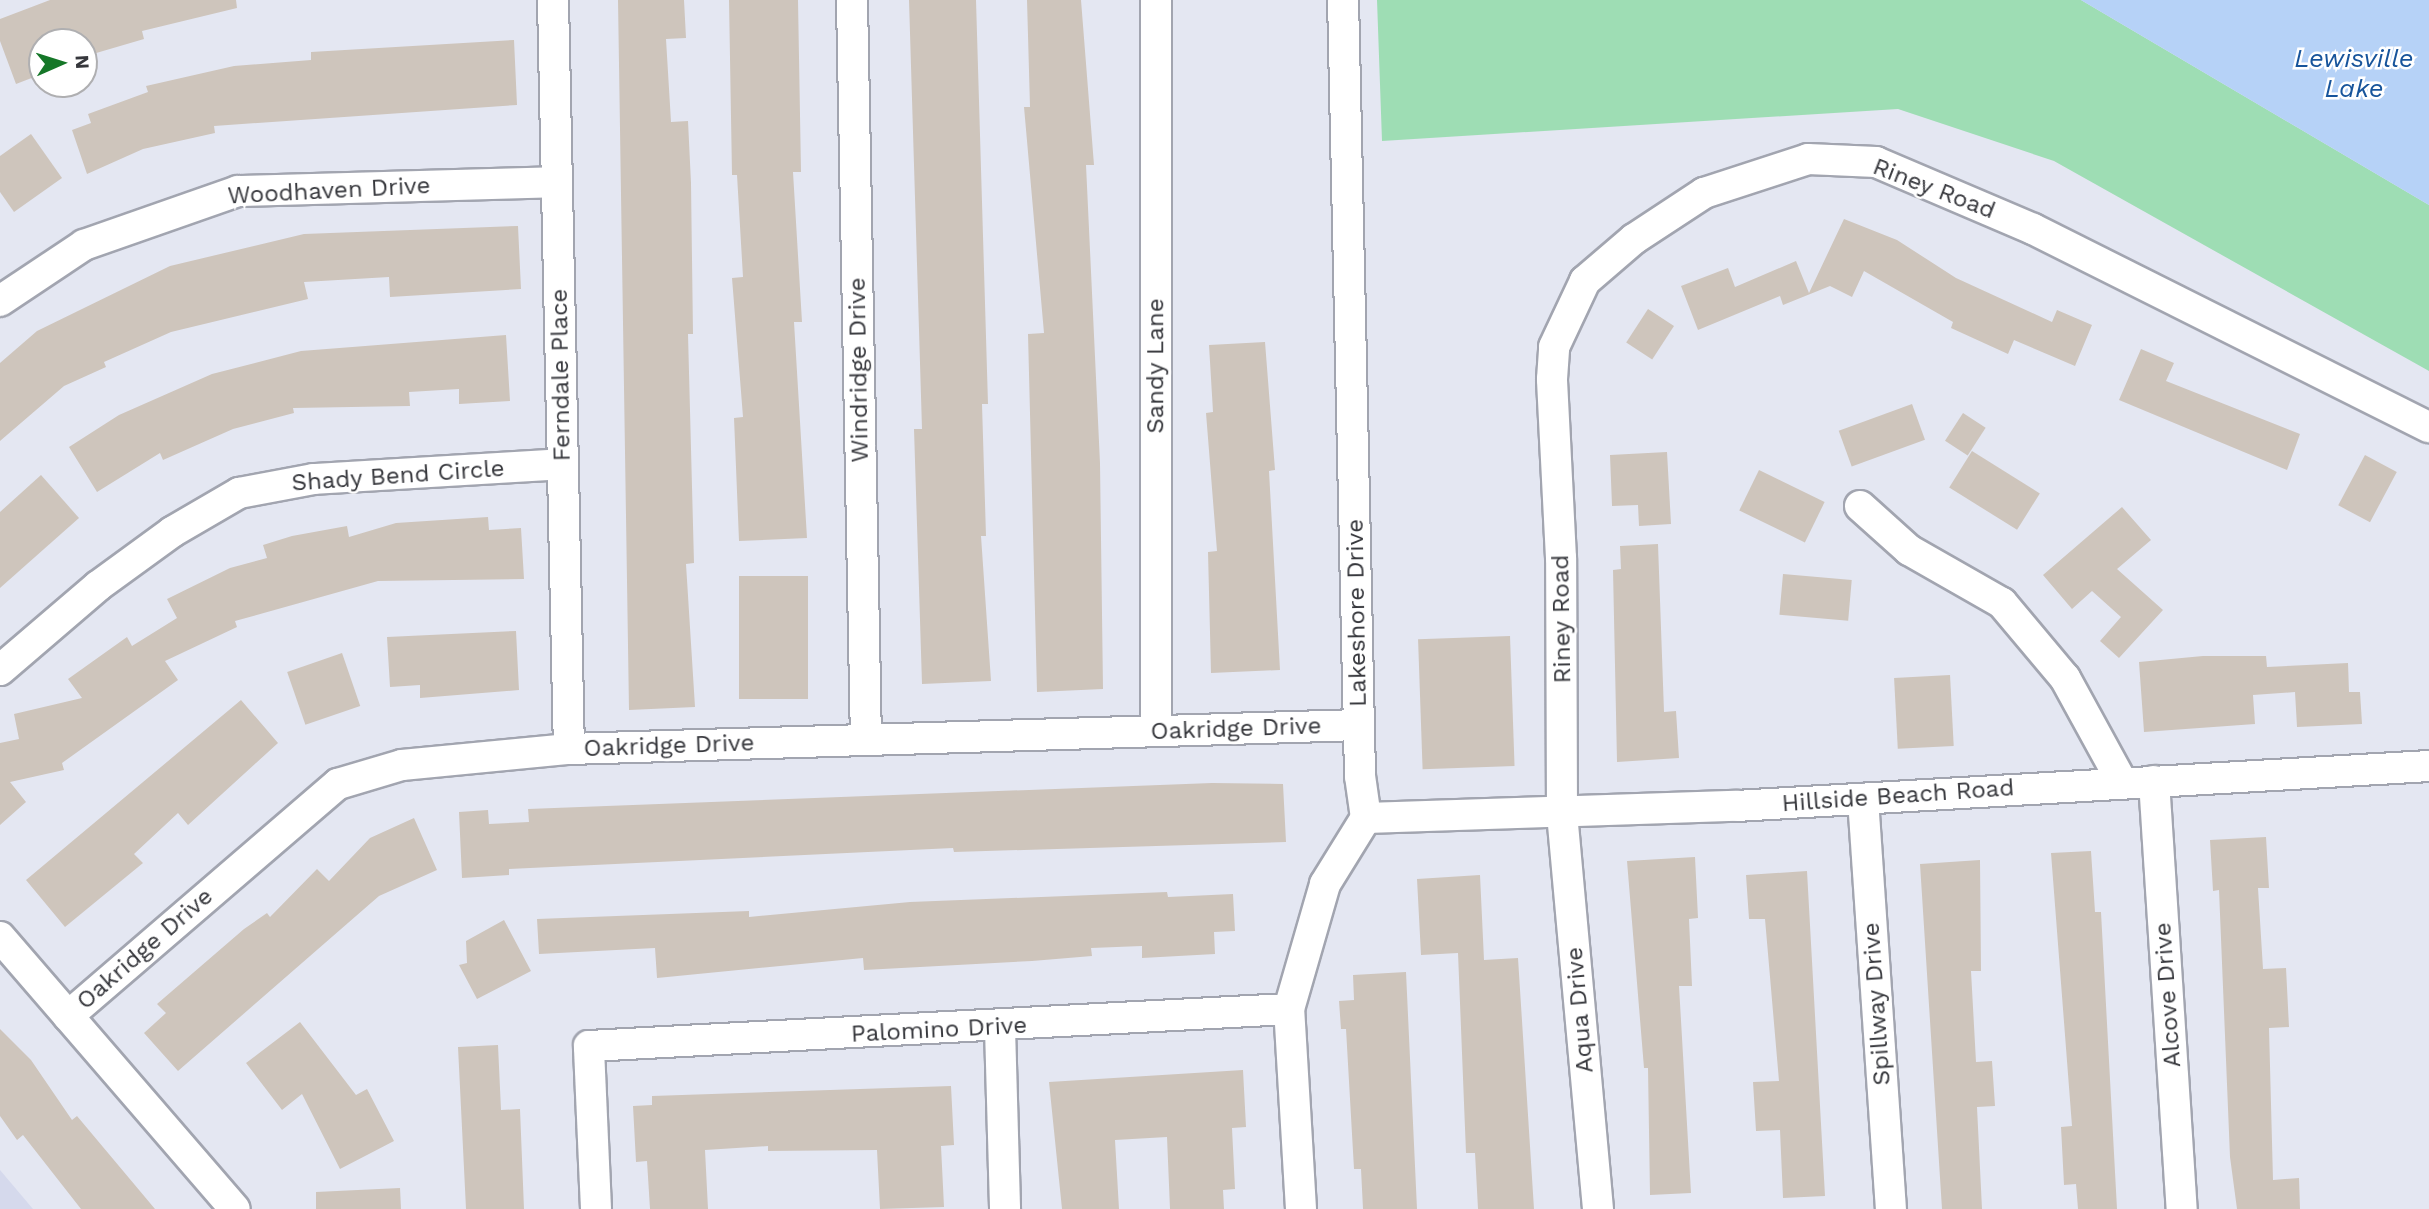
<!DOCTYPE html>
<style>
body{margin:0}
#map{position:relative;width:2429px;height:1209px;overflow:hidden;background:#e4e7f2;font-family:"Work Sans",sans-serif}
div>[style]{position:absolute}
.built>*{inset:0;background:#d5d9ec}
.green>*{inset:0;background:#9eddb4}
.water>*{inset:0;background:#b6d2f7}
.building>*{inset:0;background:#cec5bc;transform-origin:0 0}
.roads{filter:drop-shadow(2px 0 #a2a5b0) drop-shadow(-2px 0 #a2a5b0) drop-shadow(0 2px #a2a5b0) drop-shadow(0 -2px #a2a5b0)}
.street>*{height:30px;margin:-15px;padding:0 15px;transform-origin:15px;border-radius:15px;background:#fff}
span{translate:-50% -50%;white-space:nowrap;text-align:center;line-height:1.15;-webkit-text-stroke:5px #fff;paint-order:stroke}
.street-label{font-size:24px;color:#36373c}
.water-label{font-size:26px;color:#17549b;font-style:italic}
.north{position:absolute;left:28px;top:28px;width:70px;height:70px;box-sizing:border-box;background:#fff;border:2px solid #afafb1;border-radius:50%;rotate:87deg;font-size:19px;font-weight:700;line-height:28px;text-align:center;color:#36373c}
.north::after{content:'';display:block;margin:auto;width:24px;height:32px;background:#157728;clip-path:polygon(50% 0,100% 100%,50% 72%,0 100%)}
</style>
<div id="map">
<div class="built">
<div style="clip-path:polygon(0 1170px,33px 1209px,0 1209px)"></div>
</div>
<div class="green">
<div style="clip-path:polygon(1377px 0,2081px 0,2429px 205px,2429px 371px,2054px 161px,1898px 109px,1382px 141px)"></div>
</div>
<div class="water">
<div style="clip-path:polygon(2081px 0,2429px 0,2429px 205px)"></div>
</div>
<div class="building">
<div style="clip-path:polygon(50px 0,236px 0,237px 8px,142px 31px,144px 39px,86px 56px,84px 42px,42px 42px,42px 74px,16px 84px,0 41px,0 19px)"></div>
<div style="clip-path:polygon(618px 0,684px 0,686px 38px,666px 39px,671px 122px,688px 121px,691px 183px,693px 334px,688px 334px,694px 563px,686px 564px,695px 707px,629px 710px)"></div>
<div style="clip-path:polygon(729px 0,798px 0,801px 172px,793px 172px,802px 322px,794px 322px,807px 538px,739px 541px,734px 418px,743px 417px,732px 278px,743px 277px,737px 175px,732px 175px)"></div>
<div style="clip-path:polygon(909px 0,976px 0,988px 404px,982px 404px,986px 536px,981px 536px,991px 681px,922px 684px,914px 429px,922px 429px)"></div>
<div style="clip-path:polygon(1027px 0,1081px 0,1094px 165px,1086px 165px,1100px 463px,1103px 689px,1037px 692px,1028px 334px,1044px 333px,1024px 107px,1030px 107px)"></div>
<div style="clip-path:polygon(514px 40px,517px 105px,214px 126px,215px 133px,143px 149px,87px 174px,72px 130px,91px 123px,88px 114px,148px 92px,146px 86px,234px 66px,311px 60px,311px 52px)"></div>
<div style="clip-path:polygon(31px 134px,62px 178px,14px 212px,0 192px,0 156px)"></div>
<div style="clip-path:polygon(1844px 219px,1897px 240px,1956px 278px,2052px 322px,2057px 310px,2092px 325px,2075px 366px,2014px 340px,2008px 354px,1951px 328px,1953px 322px,1864px 271px,1852px 297px,1830px 286px,1783px 305px,1780px 296px,1698px 330px,1681px 286px,1728px 268px,1735px 287px,1796px 261px,1809px 293px)"></div>
<div style="clip-path:polygon(518px 226px,521px 289px,390px 297px,389px 277px,304px 282px,308px 299px,171px 332px,104px 362px,106px 367px,64px 386px,0 441px,0 363px,37px 331px,170px 266px,304px 234px)"></div>
<div style="left:1648px;top:309px;width:31px;height:40px;rotate:33deg"></div>
<div style="clip-path:polygon(506px 335px,510px 401px,459px 404px,459px 389px,409px 392px,410px 406px,293px 408px,294px 413px,233px 429px,163px 460px,160px 453px,97px 492px,69px 447px,119px 415px,212px 374px,301px 351px)"></div>
<div style="clip-path:polygon(1265px 342px,1275px 470px,1269px 471px,1280px 670px,1211px 673px,1208px 552px,1217px 551px,1206px 413px,1213px 412px,1209px 345px)"></div>
<div style="clip-path:polygon(2141px 349px,2174px 363px,2166px 381px,2300px 434px,2287px 470px,2119px 400px)"></div>
<div style="left:1912px;top:404px;width:38px;height:78px;rotate:70deg"></div>
<div style="left:1963px;top:413px;width:27px;height:33px;rotate:33deg"></div>
<div style="left:1972px;top:451px;width:80px;height:43px;rotate:32deg"></div>
<div style="clip-path:polygon(1667px 452px,1671px 524px,1639px 526px,1638px 505px,1612px 506px,1610px 455px)"></div>
<div style="left:2365px;top:455px;width:36px;height:57px;rotate:28deg"></div>
<div style="left:1759px;top:470px;width:73px;height:45px;rotate:26deg"></div>
<div style="clip-path:polygon(41px 475px,79px 518px,0 588px,0 512px)"></div>
<div style="clip-path:polygon(2122px 507px,2151px 540px,2117px 569px,2163px 610px,2119px 658px,2100px 641px,2121px 617px,2092px 591px,2072px 609px,2043px 575px)"></div>
<div style="clip-path:polygon(488px 517px,489px 530px,521px 528px,524px 579px,378px 581px,235px 621px,237px 627px,165px 661px,178px 680px,62px 763px,64px 770px,10px 782px,26px 802px,0 825px,0 743px,19px 739px,14px 714px,82px 698px,68px 679px,127px 637px,132px 646px,177px 618px,167px 599px,230px 568px,267px 558px,263px 545px,292px 536px,347px 526px,349px 537px,396px 523px)"></div>
<div style="clip-path:polygon(1658px 544px,1664px 712px,1676px 711px,1679px 758px,1617px 762px,1613px 570px,1621px 569px,1620px 546px)"></div>
<div style="left:1783px;top:574px;width:69px;height:41px;rotate:5deg"></div>
<div style="left:808px;top:576px;width:123px;height:69px;rotate:90deg"></div>
<div style="clip-path:polygon(516px 631px,519px 690px,420px 698px,420px 685px,390px 687px,387px 637px)"></div>
<div style="left:1510px;top:636px;width:130px;height:92px;rotate:88deg"></div>
<div style="left:342px;top:653px;width:56px;height:58px;rotate:71deg"></div>
<div style="clip-path:polygon(2203px 656px,2266px 656px,2267px 667px,2348px 663px,2349px 692px,2360px 692px,2362px 724px,2297px 727px,2295px 692px,2253px 695px,2255px 724px,2144px 732px,2139px 662px)"></div>
<div style="left:1950px;top:675px;width:71px;height:56px;rotate:87deg"></div>
<div style="clip-path:polygon(241px 700px,278px 743px,188px 825px,178px 813px,134px 854px,143px 863px,65px 927px,26px 880px)"></div>
<div style="clip-path:polygon(1212px 783px,1283px 784px,1286px 842px,954px 852px,953px 848px,509px 869px,509px 875px,462px 878px,459px 812px,488px 810px,489px 824px,529px 822px,528px 809px)"></div>
<div style="clip-path:polygon(414px 818px,437px 870px,379px 896px,178px 1071px,144px 1033px,166px 1013px,157px 1004px,244px 929px,267px 913px,270px 917px,317px 869px,329px 881px,370px 838px)"></div>
<div style="clip-path:polygon(2266px 837px,2269px 888px,2258px 888px,2263px 969px,2286px 968px,2289px 1027px,2269px 1028px,2273px 1180px,2299px 1178px,2300px 1209px,2237px 1209px,2230px 1157px,2219px 890px,2213px 891px,2210px 840px)"></div>
<div style="clip-path:polygon(2091px 851px,2095px 912px,2101px 912px,2117px 1209px,2078px 1209px,2076px 1184px,2064px 1185px,2061px 1127px,2072px 1126px,2051px 853px)"></div>
<div style="clip-path:polygon(1695px 857px,1698px 918px,1689px 919px,1692px 986px,1679px 986px,1691px 1193px,1650px 1195px,1648px 1068px,1644px 1068px,1627px 861px)"></div>
<div style="clip-path:polygon(1980px 860px,1981px 971px,1971px 971px,1976px 1062px,1992px 1061px,1995px 1106px,1977px 1107px,1982px 1209px,1942px 1209px,1920px 864px)"></div>
<div style="clip-path:polygon(1807px 871px,1825px 1196px,1783px 1198px,1780px 1130px,1756px 1131px,1753px 1082px,1779px 1081px,1765px 919px,1749px 919px,1746px 875px)"></div>
<div style="clip-path:polygon(1480px 875px,1484px 960px,1518px 958px,1534px 1209px,1478px 1209px,1475px 1153px,1466px 1153px,1458px 953px,1421px 955px,1417px 879px)"></div>
<div style="clip-path:polygon(1167px 892px,1168px 897px,1233px 894px,1235px 931px,1214px 932px,1215px 954px,1142px 958px,1142px 946px,1091px 948px,1092px 956px,1032px 961px,864px 970px,863px 958px,657px 978px,655px 948px,539px 954px,537px 919px,749px 911px,749px 917px,910px 902px)"></div>
<div style="clip-path:polygon(504px 920px,531px 971px,477px 999px,459px 965px,467px 963px,466px 941px)"></div>
<div style="clip-path:polygon(1406px 972px,1417px 1209px,1363px 1209px,1361px 1169px,1354px 1169px,1346px 1029px,1341px 1029px,1339px 1001px,1354px 1000px,1353px 975px)"></div>
<div style="clip-path:polygon(300px 1022px,356px 1095px,367px 1089px,394px 1141px,340px 1169px,302px 1094px,282px 1110px,246px 1063px)"></div>
<div style="clip-path:polygon(0 1029px,31px 1060px,72px 1120px,77px 1116px,155px 1209px,81px 1209px,23px 1135px,17px 1140px,0 1116px)"></div>
<div style="clip-path:polygon(498px 1045px,501px 1110px,520px 1109px,524px 1209px,466px 1209px,458px 1047px)"></div>
<div style="clip-path:polygon(1243px 1070px,1246px 1127px,1232px 1128px,1235px 1189px,1223px 1190px,1224px 1209px,1170px 1209px,1167px 1137px,1115px 1140px,1119px 1209px,1062px 1209px,1049px 1082px)"></div>
<div style="clip-path:polygon(951px 1086px,954px 1145px,941px 1146px,944px 1207px,880px 1209px,877px 1150px,768px 1151px,768px 1146px,705px 1150px,708px 1209px,650px 1209px,647px 1161px,636px 1162px,633px 1106px,652px 1105px,652px 1096px)"></div>
<div style="clip-path:polygon(400px 1188px,401px 1209px,316px 1209px,316px 1192px)"></div>
</div>
<div class="roads">
<div class="street">
<div style="left:553px;top:0;width:749px;rotate:88.78deg"></div>
<div style="left:852px;top:0;width:740px;rotate:88.92deg"></div>
<div style="left:1156px;top:0;width:731px;rotate:90deg"></div>
<div style="left:0;top:301px;width:101px;rotate:-33.7deg"></div>
<div style="left:84px;top:245px;width:163px;rotate:-19.3deg"></div>
<div style="left:238px;top:191px;width:319px;rotate:-1.6deg"></div>
<div style="left:1860px;top:506px;width:66px;rotate:41.9deg"></div>
<div style="left:1909px;top:550px;width:107px;rotate:29.7deg"></div>
<div style="left:2002px;top:603px;width:98px;rotate:50deg"></div>
<div style="left:2065px;top:678px;width:119px;rotate:61.3deg"></div>
<div style="left:0;top:670px;width:129px;rotate:-40.6deg"></div>
<div style="left:98px;top:586px;width:92px;rotate:-36.1deg"></div>
<div style="left:172px;top:532px;width:78px;rotate:-30.2deg"></div>
<div style="left:239px;top:493px;width:76px;rotate:-10.6deg"></div>
<div style="left:314px;top:479px;width:249px;rotate:-3.4deg"></div>
<div style="left:2154px;top:781px;width:429px;rotate:86.3deg"></div>
<div style="left:1863px;top:799px;width:411px;rotate:86.1deg"></div>
<div style="left:1366px;top:818px;width:370px;rotate:-1.9deg"></div>
<div style="left:1736px;top:806px;width:694px;rotate:-3.3deg"></div>
<div style="left:0;top:937px;width:359px;rotate:49.2deg"></div>
<div style="left:68px;top:1016px;width:356px;rotate:-40.7deg"></div>
<div style="left:338px;top:784px;width:67px;rotate:-16.5deg"></div>
<div style="left:402px;top:765px;width:168px;rotate:-5.5deg"></div>
<div style="left:569px;top:749px;width:790px;rotate:-1.74deg"></div>
<div style="left:1000px;top:1028px;width:181px;rotate:88.4deg"></div>
<div style="left:596px;top:1209px;width:163px;rotate:-92.5deg"></div>
<div style="left:589px;top:1046px;width:701px;rotate:-3.03deg"></div>
<div style="left:1301px;top:1209px;width:200px;rotate:-93.4deg"></div>
<div style="left:1289px;top:1009px;width:130px;rotate:-73.9deg"></div>
<div style="left:1325px;top:884px;width:78px;rotate:-58.2deg"></div>
<div style="left:1366px;top:818px;width:42px;rotate:-98.1deg"></div>
<div style="left:1360px;top:776px;width:776px;rotate:-91.25deg"></div>
<div style="left:1598px;top:1209px;width:399px;rotate:-95.2deg"></div>
<div style="left:1562px;top:812px;width:254px;rotate:-90.2deg"></div>
<div style="left:1561px;top:558px;width:179px;rotate:-92.9deg"></div>
<div style="left:1552px;top:379px;width:32px;rotate:-86deg"></div>
<div style="left:1554px;top:347px;width:73px;rotate:-64.8deg"></div>
<div style="left:1585px;top:281px;width:65px;rotate:-40.6deg"></div>
<div style="left:1634px;top:239px;width:84px;rotate:-33.3deg"></div>
<div style="left:1704px;top:193px;width:109px;rotate:-18.1deg"></div>
<div style="left:1808px;top:159px;width:68px;rotate:2.5deg"></div>
<div style="left:1876px;top:162px;width:171px;rotate:23.1deg"></div>
<div style="left:2033px;top:229px;width:443px;rotate:26.6deg"></div>
</div>
</div>
<div class="street-label">
<span style="left:1934px;top:189px;rotate:21deg">Riney Road</span>
<span style="left:329px;top:191px;rotate:-3deg">Woodhaven Drive</span>
<span style="left:1156px;top:366px;rotate:-90deg">Sandy Lane</span>
<span style="left:859px;top:370px;rotate:-91deg">Windridge Drive</span>
<span style="left:561px;top:375px;rotate:-91deg">Ferndale Place</span>
<span style="left:398px;top:476px;rotate:-4deg">Shady Bend Circle</span>
<span style="left:1357px;top:613px;rotate:-91deg">Lakeshore Drive</span>
<span style="left:1562px;top:619px;rotate:-91deg">Riney Road</span>
<span style="left:1236px;top:729px;rotate:-2deg">Oakridge Drive</span>
<span style="left:669px;top:746px;rotate:-2deg">Oakridge Drive</span>
<span style="left:1898px;top:796px;rotate:-4deg">Hillside Beach Road</span>
<span style="left:145px;top:949px;rotate:-41deg">Oakridge Drive</span>
<span style="left:2168px;top:995px;rotate:-94deg">Alcove Drive</span>
<span style="left:1877px;top:1004px;rotate:-94deg">Spillway Drive</span>
<span style="left:1580px;top:1010px;rotate:-95deg">Aqua Drive</span>
<span style="left:939px;top:1030px;rotate:-3deg">Palomino Drive</span>
</div>
<div class="water-label">
<span style="left:2354px;top:74px">Lewisville<br>Lake</span>
</div>
<div class="north">N</div>
</div>
